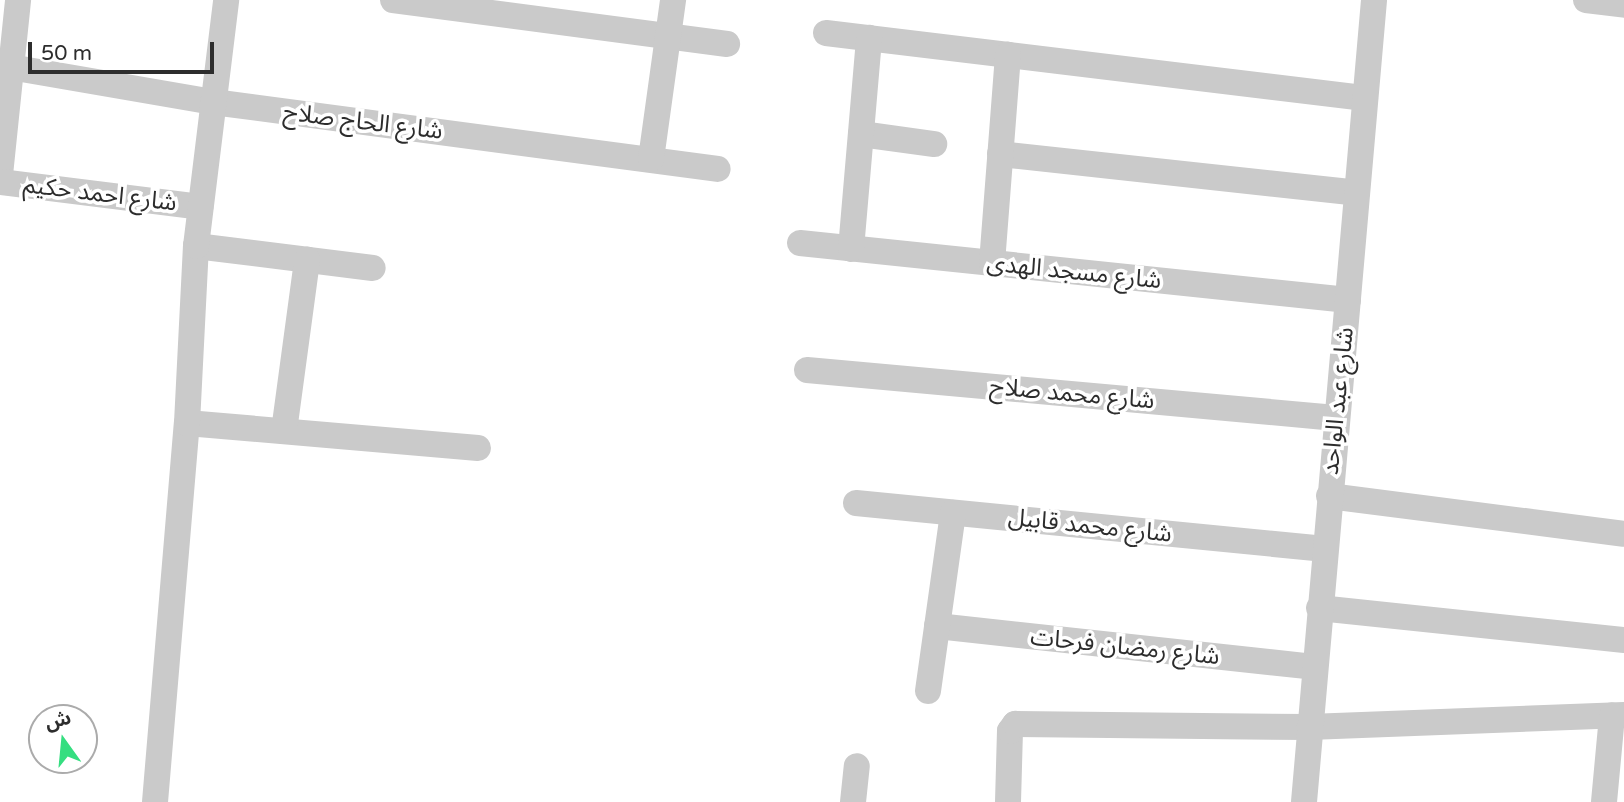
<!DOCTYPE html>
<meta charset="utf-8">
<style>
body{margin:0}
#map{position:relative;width:1624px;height:802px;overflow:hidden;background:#fff;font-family:"Varela Round","Noto Sans Arabic",sans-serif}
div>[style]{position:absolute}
.minor>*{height:26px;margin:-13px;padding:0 13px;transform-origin:13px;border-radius:13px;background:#cacaca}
span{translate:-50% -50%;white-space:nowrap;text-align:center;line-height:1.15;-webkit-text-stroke:7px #fff;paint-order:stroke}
.street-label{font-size:24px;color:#2d2d2d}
.north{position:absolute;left:28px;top:704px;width:70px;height:70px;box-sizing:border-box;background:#fff;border:2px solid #ababab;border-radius:50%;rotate:345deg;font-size:19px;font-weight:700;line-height:28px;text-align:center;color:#2d2d2d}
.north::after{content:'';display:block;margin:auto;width:24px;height:32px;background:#35de80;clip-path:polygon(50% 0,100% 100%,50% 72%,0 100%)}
.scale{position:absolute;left:28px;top:42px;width:186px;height:32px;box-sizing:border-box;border:4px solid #2d2d2d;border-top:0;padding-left:9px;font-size:21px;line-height:24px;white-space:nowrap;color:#2d2d2d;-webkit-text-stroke:5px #fff;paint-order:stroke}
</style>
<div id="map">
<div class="minor">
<div style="left:393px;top:0;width:337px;rotate:7.5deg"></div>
<div style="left:1586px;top:0;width:38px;rotate:7deg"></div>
<div style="left:826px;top:33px;width:543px;rotate:6.88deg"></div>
<div style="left:10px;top:67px;width:206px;rotate:9.8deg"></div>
<div style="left:213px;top:102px;width:509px;rotate:7.56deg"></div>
<div style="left:861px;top:134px;width:74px;rotate:7.8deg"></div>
<div style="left:1000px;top:154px;width:359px;rotate:6.2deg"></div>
<div style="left:651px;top:159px;width:161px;rotate:-82.1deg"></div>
<div style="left:0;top:175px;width:176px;rotate:-84.1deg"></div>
<div style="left:0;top:182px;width:202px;rotate:7.1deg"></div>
<div style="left:800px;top:243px;width:551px;rotate:5.94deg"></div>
<div style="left:196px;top:246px;width:178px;rotate:7.1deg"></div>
<div style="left:851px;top:249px;width:212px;rotate:-85.1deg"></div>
<div style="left:992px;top:263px;width:209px;rotate:-85.6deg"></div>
<div style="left:807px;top:370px;width:531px;rotate:5.18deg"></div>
<div style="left:187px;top:423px;width:292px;rotate:4.9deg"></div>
<div style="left:284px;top:431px;width:173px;rotate:-82.3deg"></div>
<div style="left:1329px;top:496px;width:297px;rotate:7.3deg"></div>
<div style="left:856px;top:503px;width:469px;rotate:5.6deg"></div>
<div style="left:1319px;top:608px;width:307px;rotate:6deg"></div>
<div style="left:937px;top:626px;width:379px;rotate:6.2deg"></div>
<div style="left:928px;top:691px;width:180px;rotate:-82deg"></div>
<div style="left:155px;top:802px;width:380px;rotate:-85.2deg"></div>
<div style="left:187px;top:423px;width:177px;rotate:-87.1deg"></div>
<div style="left:196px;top:246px;width:248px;rotate:-83deg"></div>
<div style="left:853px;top:802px;width:36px;rotate:-84deg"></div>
<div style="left:1008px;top:802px;width:71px;rotate:-88.4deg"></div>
<div style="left:1010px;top:731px;width:9px;rotate:-54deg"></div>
<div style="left:1015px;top:724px;width:294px;rotate:0.6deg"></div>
<div style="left:1309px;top:727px;width:315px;rotate:-2.2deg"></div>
<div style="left:1304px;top:802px;width:805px;rotate:-85.01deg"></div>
<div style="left:1604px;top:802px;width:87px;rotate:-84.7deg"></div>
</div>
<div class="street-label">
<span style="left:363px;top:122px;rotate:7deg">شارع الحاج صلاح</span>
<span style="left:100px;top:194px;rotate:7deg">شارع احمد حكيم</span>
<span style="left:1074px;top:272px;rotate:6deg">شارع مسجد الهدى</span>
<span style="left:1072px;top:394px;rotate:5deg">شارع محمد صلاح</span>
<span style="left:1338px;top:401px;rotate:-84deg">شارع عبد الواحد</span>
<span style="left:1090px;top:526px;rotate:6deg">شارع محمد قابيل</span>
<span style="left:1125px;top:647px;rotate:6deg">شارع رمضان فرحات</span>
</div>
<div class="north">ش</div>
<div class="scale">50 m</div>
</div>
